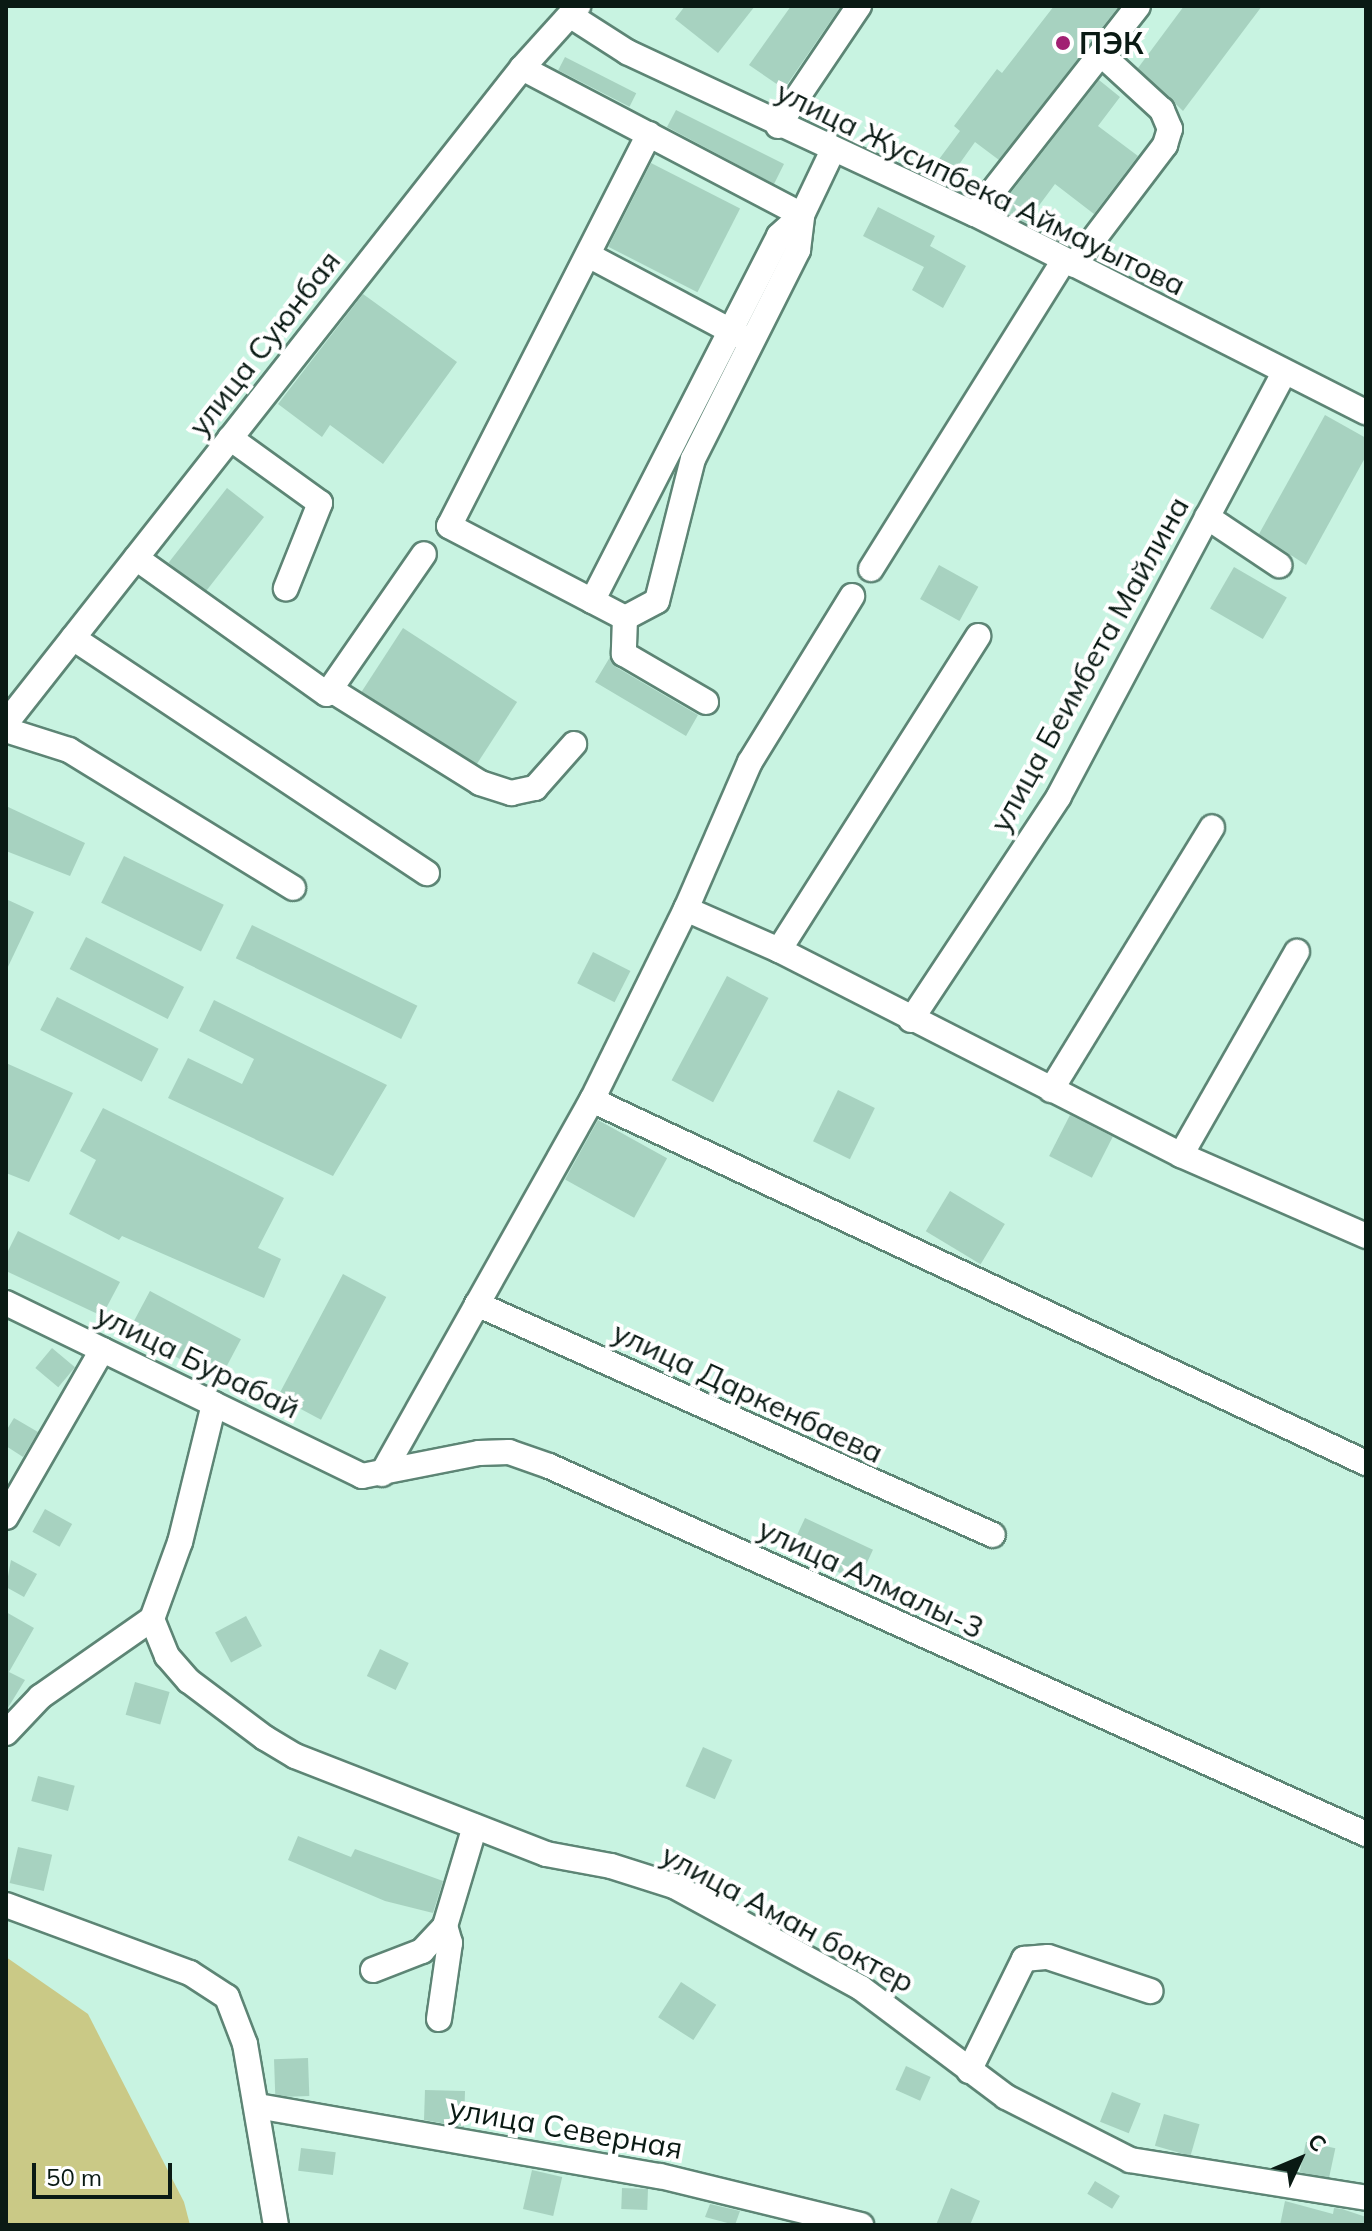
<!DOCTYPE html>
<meta charset="utf-8">
<style>
body{margin:0}
#map{position:relative;width:1372px;height:2231px;overflow:hidden;background:#c8f3e1;font-family:Mulish,sans-serif}
div>[style]{position:absolute}
.green>*{inset:0;background:#cac986}
.building>*{inset:0;background:#a7d2c0;transform-origin:0 0}
.roads{filter:drop-shadow(2px 0 #5d8575) drop-shadow(-2px 0 #5d8575) drop-shadow(0 2px #5d8575) drop-shadow(0 -2px #5d8575)}
.minor>*{height:24px;margin:-12px;padding:0 12px;transform-origin:12px;border-radius:12px;background:#fff}
.dots>*{width:22px;height:22px;translate:-50% -50%;box-sizing:border-box;border:4px solid #fff;border-radius:50%}
span{translate:-50% -50%;white-space:nowrap;text-align:center;line-height:1.15;-webkit-text-stroke:8px #fff;paint-order:stroke}
.poi-label{font-size:30px;color:#0a1a14;font-weight:700}
.left{translate:0 -50%;text-align:left}
.street-label{font-size:30px;color:#0a1a14}
.frame{position:absolute;inset:0;border:8px solid #0a1a14;pointer-events:none}
.north{position:absolute;left:1260px;top:2119px;width:80px;height:80px;-webkit-text-stroke:6px #fff;paint-order:stroke;rotate:46deg;font-size:22px;font-weight:700;line-height:32px;text-align:center;color:#0a1a14}
.north::after{content:'';display:block;margin:auto;width:28px;height:36px;background:#0a1a14;clip-path:polygon(50% 0,100% 100%,50% 72%,0 100%)}
.scale{position:absolute;left:32px;top:2163px;width:140px;height:36px;box-sizing:border-box;border:4px solid #0a1a14;border-top:0;padding-left:10px;font-size:24px;line-height:28px;white-space:nowrap;color:#0a1a14;-webkit-text-stroke:6px #fff;paint-order:stroke}
</style>
<div id="map">
<div class="green">
<div style="clip-path:polygon(6px 1957px,88px 2014px,184px 2202px,190px 2225px,6px 2225px)"></div>
</div>
<div class="building">
<div style="clip-path:polygon(685px 6px,755px 6px,718px 53px,675px 19px)"></div>
<div style="clip-path:polygon(791px 6px,841px 6px,784px 89px,749px 65px)"></div>
<div style="clip-path:polygon(1054px 6px,1119px 6px,999px 160px,975px 142px,945px 184px,928px 174px,960px 131px,954px 126px,997px 69px,1002px 73px)"></div>
<div style="clip-path:polygon(1184px 6px,1262px 6px,1183px 111px,1138px 68px)"></div>
<div style="left:565px;top:57px;width:80px;height:15px;rotate:27deg"></div>
<div style="clip-path:polygon(1099px 80px,1120px 97px,1098px 126px,1138px 156px,1094px 214px,1055px 184px,1026px 223px,998px 209px)"></div>
<div style="clip-path:polygon(676px 110px,784px 164px,774px 184px,667px 127px)"></div>
<div style="left:651px;top:163px;width:100px;height:94px;rotate:27deg"></div>
<div style="clip-path:polygon(878px 207px,935px 236px,930px 246px,966px 266px,943px 308px,912px 290px,924px 267px,863px 236px)"></div>
<div style="clip-path:polygon(363px 294px,457px 362px,383px 464px,330px 425px,322px 437px,278px 404px)"></div>
<div style="clip-path:polygon(1325px 415px,1366px 438px,1366px 456px,1306px 565px,1259px 534px)"></div>
<div style="left:227px;top:488px;width:47px;height:95px;rotate:38deg"></div>
<div style="left:939px;top:565px;width:45px;height:39px;rotate:29deg"></div>
<div style="left:1234px;top:567px;width:61px;height:48px;rotate:30deg"></div>
<div style="left:403px;top:628px;width:136px;height:76px;rotate:33deg"></div>
<div style="clip-path:polygon(610px 657px,616px 667px,698px 715px,686px 736px,595px 682px)"></div>
<div style="clip-path:polygon(6px 806px,85px 843px,70px 876px,6px 851px)"></div>
<div style="left:124px;top:856px;width:111px;height:52px;rotate:26deg"></div>
<div style="clip-path:polygon(6px 899px,34px 912px,6px 971px)"></div>
<div style="left:252px;top:925px;width:184px;height:37px;rotate:26deg"></div>
<div style="left:86px;top:937px;width:110px;height:36px;rotate:27deg"></div>
<div style="left:593px;top:952px;width:42px;height:35px;rotate:27deg"></div>
<div style="left:727px;top:976px;width:47px;height:118px;rotate:28deg"></div>
<div style="left:57px;top:997px;width:114px;height:37px;rotate:27deg"></div>
<div style="clip-path:polygon(214px 1000px,387px 1085px,333px 1176px,168px 1098px,188px 1058px,242px 1084px,254px 1059px,199px 1031px)"></div>
<div style="clip-path:polygon(6px 1063px,73px 1093px,29px 1182px,6px 1173px)"></div>
<div style="left:838px;top:1090px;width:41px;height:57px;rotate:26deg"></div>
<div style="clip-path:polygon(103px 1108px,284px 1198px,258px 1248px,281px 1259px,264px 1298px,122px 1236px,119px 1240px,69px 1214px,96px 1160px,80px 1151px)"></div>
<div style="left:1070px;top:1115px;width:48px;height:46px;rotate:27deg"></div>
<div style="left:598px;top:1120px;width:79px;height:68px;rotate:29deg"></div>
<div style="left:950px;top:1191px;width:64px;height:47px;rotate:31deg"></div>
<div style="clip-path:polygon(18px 1231px,120px 1282px,102px 1316px,6px 1271px,6px 1255px)"></div>
<div style="left:343px;top:1274px;width:49px;height:139px;rotate:28deg"></div>
<div style="left:150px;top:1291px;width:103px;height:46px;rotate:28deg"></div>
<div style="left:52px;top:1348px;width:30px;height:26px;rotate:40deg"></div>
<div style="clip-path:polygon(14px 1418px,38px 1432px,23px 1457px,6px 1446px,6px 1431px)"></div>
<div style="left:45px;top:1509px;width:31px;height:26px;rotate:29deg"></div>
<div style="left:805px;top:1518px;width:75px;height:35px;rotate:25deg"></div>
<div style="clip-path:polygon(11px 1560px,37px 1574px,24px 1597px,6px 1587px)"></div>
<div style="clip-path:polygon(6px 1612px,34px 1628px,9px 1672px,25px 1680px,6px 1711px)"></div>
<div style="left:246px;top:1616px;width:34px;height:35px;rotate:62deg"></div>
<div style="left:380px;top:1649px;width:32px;height:30px;rotate:26deg"></div>
<div style="left:135px;top:1682px;width:36px;height:34px;rotate:16deg"></div>
<div style="left:703px;top:1747px;width:32px;height:43px;rotate:24deg"></div>
<div style="left:38px;top:1776px;width:38px;height:26px;rotate:15deg"></div>
<div style="clip-path:polygon(298px 1836px,351px 1857px,355px 1849px,443px 1881px,433px 1913px,385px 1901px,288px 1860px)"></div>
<div style="left:18px;top:1847px;width:35px;height:37px;rotate:13deg"></div>
<div style="left:681px;top:1982px;width:42px;height:42px;rotate:33deg"></div>
<div style="left:308px;top:2058px;width:38px;height:34px;rotate:88deg"></div>
<div style="left:906px;top:2066px;width:27px;height:26px;rotate:24deg"></div>
<div style="clip-path:polygon(425px 2090px,465px 2091px,464px 2127px,424px 2120px)"></div>
<div style="left:1112px;top:2092px;width:31px;height:32px;rotate:22deg"></div>
<div style="left:1164px;top:2114px;width:37px;height:33px;rotate:16deg"></div>
<div style="left:1306px;top:2142px;width:30px;height:31px;rotate:12deg"></div>
<div style="left:301px;top:2148px;width:35px;height:23px;rotate:7deg"></div>
<div style="left:532px;top:2170px;width:31px;height:40px;rotate:13deg"></div>
<div style="left:1095px;top:2181px;width:29px;height:15px;rotate:31deg"></div>
<div style="left:622px;top:2188px;width:26px;height:21px;rotate:2deg"></div>
<div style="clip-path:polygon(951px 2188px,980px 2201px,970px 2225px,936px 2225px)"></div>
<div style="clip-path:polygon(1285px 2201px,1333px 2214px,1334px 2208px,1342px 2209px,1366px 2217px,1366px 2225px,1280px 2225px)"></div>
<div style="clip-path:polygon(710px 2204px,740px 2211px,735px 2225px,705px 2217px)"></div>
</div>
<div class="roads">
<div class="minor">
<div style="left:571px;top:16px;width:67px;rotate:32.7deg"></div>
<div style="left:627px;top:52px;width:384px;rotate:25deg"></div>
<div style="left:975px;top:214px;width:438px;rotate:26.9deg"></div>
<div style="left:522px;top:68px;width:316px;rotate:27.7deg"></div>
<div style="left:802px;top:215px;width:31px;rotate:138deg"></div>
<div style="left:779px;top:236px;width:410px;rotate:117.1deg"></div>
<div style="left:778px;top:126px;width:145px;rotate:-56deg"></div>
<div style="left:649px;top:134px;width:440px;rotate:117deg"></div>
<div style="left:449px;top:526px;width:199px;rotate:27.6deg"></div>
<div style="left:625px;top:618px;width:36px;rotate:-28deg"></div>
<div style="left:657px;top:601px;width:146px;rotate:-75.8deg"></div>
<div style="left:693px;top:459px;width:234px;rotate:-63.3deg"></div>
<div style="left:798px;top:250px;width:35px;rotate:-83deg"></div>
<div style="left:802px;top:215px;width:72px;rotate:-64.5deg"></div>
<div style="left:975px;top:214px;width:264px;rotate:-51.9deg"></div>
<div style="left:588px;top:255px;width:177px;rotate:28deg"></div>
<div style="left:1074px;top:265px;width:151px;rotate:-52.8deg"></div>
<div style="left:1165px;top:145px;width:17px;rotate:-73deg"></div>
<div style="left:1170px;top:129px;width:21px;rotate:-113deg"></div>
<div style="left:1162px;top:110px;width:81px;rotate:-137.5deg"></div>
<div style="left:230px;top:438px;width:111px;rotate:35.8deg"></div>
<div style="left:320px;top:503px;width:92px;rotate:111.8deg"></div>
<div style="left:1207px;top:517px;width:87px;rotate:33.7deg"></div>
<div style="left:136px;top:558px;width:234px;rotate:35.5deg"></div>
<div style="left:327px;top:694px;width:170px;rotate:-55.3deg"></div>
<div style="left:871px;top:569px;width:364px;rotate:-58deg"></div>
<div style="left:625px;top:618px;width:36px;rotate:92deg"></div>
<div style="left:624px;top:654px;width:95px;rotate:30.3deg"></div>
<div style="left:73px;top:638px;width:425px;rotate:33.6deg"></div>
<div style="left:333px;top:691px;width:173px;rotate:32deg"></div>
<div style="left:480px;top:783px;width:33px;rotate:18deg"></div>
<div style="left:511px;top:793px;width:25px;rotate:-12deg"></div>
<div style="left:535px;top:788px;width:59px;rotate:-48.4deg"></div>
<div style="left:6px;top:723px;width:834px;rotate:-51.77deg"></div>
<div style="left:522px;top:68px;width:84px;rotate:-47.9deg"></div>
<div style="left:6px;top:730px;width:66px;rotate:17.6deg"></div>
<div style="left:69px;top:750px;width:263px;rotate:31.6deg"></div>
<div style="left:686px;top:909px;width:160px;rotate:-66.5deg"></div>
<div style="left:750px;top:762px;width:195px;rotate:-58.4deg"></div>
<div style="left:779px;top:950px;width:372px;rotate:-57.6deg"></div>
<div style="left:911px;top:1020px;width:268px;rotate:-56.5deg"></div>
<div style="left:1059px;top:796px;width:479px;rotate:-62deg"></div>
<div style="left:1051px;top:1090px;width:308px;rotate:-58.5deg"></div>
<div style="left:592px;top:1100px;width:855px;rotate:25.13deg"></div>
<div style="left:1181px;top:1155px;width:234px;rotate:-60.3deg"></div>
<div style="left:6px;top:1303px;width:396px;rotate:25.9deg"></div>
<div style="left:362px;top:1476px;width:119px;rotate:-11.1deg"></div>
<div style="left:479px;top:1453px;width:30px;rotate:-2deg"></div>
<div style="left:509px;top:1452px;width:42px;rotate:19.3deg"></div>
<div style="left:549px;top:1466px;width:896px;rotate:24.25deg"></div>
<div style="left:477px;top:1304px;width:565px;rotate:24.12deg"></div>
<div style="left:214px;top:1404px;width:142px;rotate:103.8deg"></div>
<div style="left:180px;top:1542px;width:82px;rotate:110deg"></div>
<div style="left:152px;top:1619px;width:40px;rotate:68deg"></div>
<div style="left:167px;top:1656px;width:33px;rotate:49deg"></div>
<div style="left:189px;top:1681px;width:95px;rotate:36.9deg"></div>
<div style="left:265px;top:1738px;width:35px;rotate:31deg"></div>
<div style="left:295px;top:1756px;width:269px;rotate:21.3deg"></div>
<div style="left:546px;top:1854px;width:66px;rotate:10.5deg"></div>
<div style="left:611px;top:1866px;width:66px;rotate:17.6deg"></div>
<div style="left:674px;top:1886px;width:213px;rotate:28.6deg"></div>
<div style="left:861px;top:1988px;width:181px;rotate:36.9deg"></div>
<div style="left:1006px;top:2097px;width:139px;rotate:26.9deg"></div>
<div style="left:1130px;top:2160px;width:239px;rotate:9.1deg"></div>
<div style="left:382px;top:1474px;width:429px;rotate:-60.7deg"></div>
<div style="left:592px;top:1100px;width:213px;rotate:-63.8deg"></div>
<div style="left:686px;top:909px;width:102px;rotate:23.8deg"></div>
<div style="left:779px;top:950px;width:451px;rotate:27deg"></div>
<div style="left:1181px;top:1155px;width:202px;rotate:23.6deg"></div>
<div style="left:6px;top:1517px;width:193px;rotate:-60.1deg"></div>
<div style="left:6px;top:1733px;width:50px;rotate:-46.6deg"></div>
<div style="left:40px;top:1697px;width:136px;rotate:-34.9deg"></div>
<div style="left:6px;top:1905px;width:196px;rotate:20.3deg"></div>
<div style="left:190px;top:1973px;width:44px;rotate:33deg"></div>
<div style="left:227px;top:1997px;width:50px;rotate:69deg"></div>
<div style="left:245px;top:2044px;width:184px;rotate:80.3deg"></div>
<div style="left:373px;top:1970px;width:53px;rotate:-21.2deg"></div>
<div style="left:422px;top:1951px;width:34px;rotate:-47deg"></div>
<div style="left:445px;top:1926px;width:104px;rotate:-73.3deg"></div>
<div style="left:439px;top:2019px;width:77px;rotate:-81.8deg"></div>
<div style="left:450px;top:1943px;width:18px;rotate:-106deg"></div>
<div style="left:969px;top:2071px;width:125px;rotate:-63.8deg"></div>
<div style="left:1024px;top:1959px;width:24px;rotate:-5deg"></div>
<div style="left:1048px;top:1957px;width:108px;rotate:18.4deg"></div>
<div style="left:257px;top:2106px;width:409px;rotate:9.9deg"></div>
<div style="left:660px;top:2176px;width:207px;rotate:13.7deg"></div>
</div>
</div>
<div class="dots">
<div style="left:1063px;top:43px;background:#a12172"></div>
</div>
<div class="poi-label">
<span class="left" style="left:1079px;top:43px">ПЭК</span>
</div>
<div class="street-label">
<span style="left:981px;top:188px;rotate:26deg">улица Жусипбека Аймауытова</span>
<span style="left:264px;top:343px;rotate:-52deg">улица Суюнбая</span>
<span style="left:1089px;top:664px;rotate:-61deg">улица Беимбета Майлина</span>
<span style="left:198px;top:1361px;rotate:26deg">улица Бурабай</span>
<span style="left:748px;top:1392px;rotate:25deg">улица Даркенбаева</span>
<span style="left:871px;top:1578px;rotate:25deg">улица Алмалы-3</span>
<span style="left:788px;top:1918px;rotate:28deg">улица Аман боктер</span>
<span style="left:566px;top:2128px;rotate:10deg">улица Северная</span>
</div>
<div class="frame"></div>
<div class="north">С</div>
<div class="scale">50 m</div>
</div>
